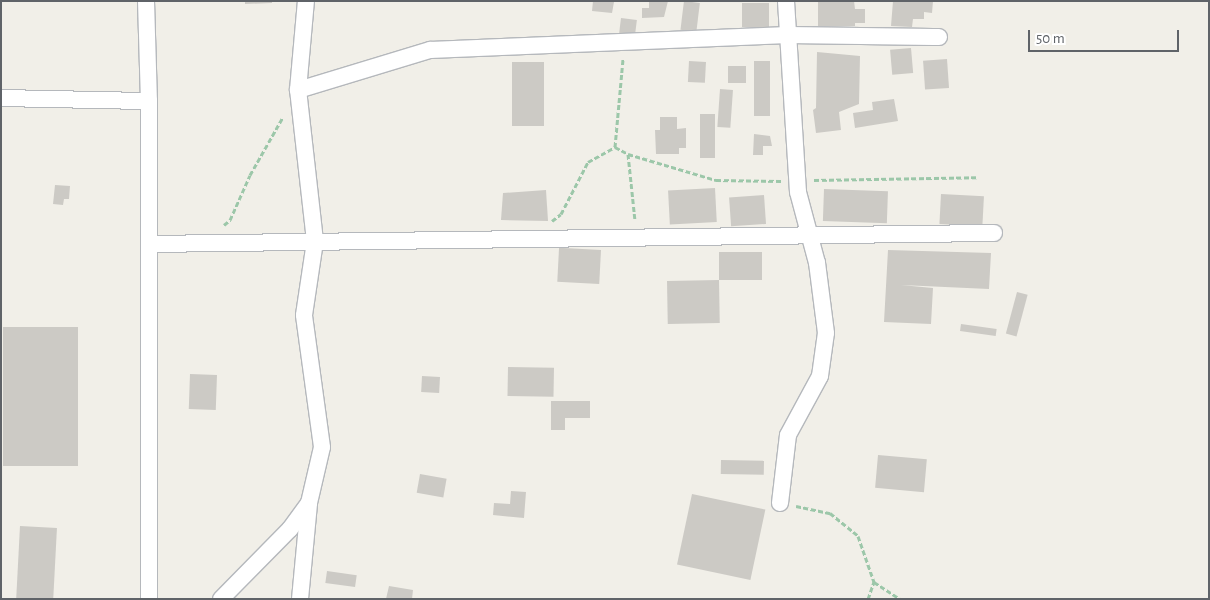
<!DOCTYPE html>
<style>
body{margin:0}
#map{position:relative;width:1210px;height:600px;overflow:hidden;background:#f1efe8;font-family:"Alegreya Sans",sans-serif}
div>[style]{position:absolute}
.building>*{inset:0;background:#cccac5;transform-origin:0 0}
.path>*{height:3px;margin-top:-1.5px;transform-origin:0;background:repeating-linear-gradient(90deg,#9cc7a9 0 5px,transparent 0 7.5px)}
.roads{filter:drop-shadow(1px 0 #b5b8bc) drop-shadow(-1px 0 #b5b8bc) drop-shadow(0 1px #b5b8bc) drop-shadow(0 -1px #b5b8bc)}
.minor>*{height:16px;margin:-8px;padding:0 8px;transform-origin:8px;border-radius:8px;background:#fff}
span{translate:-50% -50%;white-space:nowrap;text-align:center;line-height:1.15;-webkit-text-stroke:4px #fff;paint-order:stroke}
.frame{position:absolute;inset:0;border:2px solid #5f6368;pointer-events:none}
.scale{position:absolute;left:1028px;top:30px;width:151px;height:22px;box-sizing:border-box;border:2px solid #5f6368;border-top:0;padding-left:6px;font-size:15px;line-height:18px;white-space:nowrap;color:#5f6368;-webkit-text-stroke:4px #fff;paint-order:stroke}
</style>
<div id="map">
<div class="building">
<div style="clip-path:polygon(245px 1px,272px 1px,272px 3px,245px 4px)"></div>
<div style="clip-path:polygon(593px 1px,614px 2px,612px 13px,592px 11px)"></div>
<div style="clip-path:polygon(649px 1px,668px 1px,664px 17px,642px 18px,642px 8px,649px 8px)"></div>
<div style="left:684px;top:1px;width:16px;height:29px;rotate:7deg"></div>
<div style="clip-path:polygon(818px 1px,854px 1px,855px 9px,865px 9px,865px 23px,855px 23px,855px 26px,818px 26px)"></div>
<div style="clip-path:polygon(893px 1px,933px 1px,932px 13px,924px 12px,924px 19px,913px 19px,912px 27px,891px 26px)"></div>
<div style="left:742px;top:3px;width:27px;height:24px"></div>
<div style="left:621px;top:18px;width:16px;height:15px;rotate:7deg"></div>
<div style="left:911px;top:48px;width:25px;height:21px;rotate:85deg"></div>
<div style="clip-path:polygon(817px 52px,860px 56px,859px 104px,839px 112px,841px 130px,816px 133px,813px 110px,816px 108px)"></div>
<div style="left:947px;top:59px;width:29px;height:24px;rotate:86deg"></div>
<div style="left:689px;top:61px;width:17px;height:21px;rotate:3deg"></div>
<div style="left:754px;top:61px;width:16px;height:55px"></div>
<div style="left:512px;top:62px;width:32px;height:64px"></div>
<div style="left:728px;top:66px;width:18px;height:17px"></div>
<div style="left:720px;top:89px;width:13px;height:38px;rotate:4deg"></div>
<div style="clip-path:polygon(894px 99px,898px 121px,855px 128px,853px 113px,873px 110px,872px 102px)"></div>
<div style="left:700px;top:114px;width:15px;height:44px"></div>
<div style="clip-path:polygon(660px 117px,677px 117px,677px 129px,686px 128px,686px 148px,679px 148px,679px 154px,656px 154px,655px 130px,660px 130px)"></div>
<div style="clip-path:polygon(754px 134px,770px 136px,772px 146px,763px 146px,763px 155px,753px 155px)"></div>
<div style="clip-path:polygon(55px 185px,70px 186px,69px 199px,64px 199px,63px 205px,53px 204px)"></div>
<div style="left:715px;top:188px;width:34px;height:47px;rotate:87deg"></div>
<div style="left:824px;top:189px;width:64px;height:32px;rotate:2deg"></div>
<div style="clip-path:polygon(546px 190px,548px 221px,501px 220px,503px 193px)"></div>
<div style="left:941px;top:194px;width:43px;height:30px;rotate:3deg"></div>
<div style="left:764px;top:195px;width:29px;height:35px;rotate:86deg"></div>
<div style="left:601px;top:250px;width:34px;height:42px;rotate:93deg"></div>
<div style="clip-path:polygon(888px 250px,991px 253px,989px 289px,901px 285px,933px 288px,931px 324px,884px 322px)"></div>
<div style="left:719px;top:252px;width:43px;height:28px"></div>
<div style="left:719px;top:280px;width:43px;height:52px;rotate:89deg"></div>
<div style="left:1017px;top:292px;width:11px;height:43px;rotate:15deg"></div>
<div style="left:961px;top:324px;width:36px;height:7px;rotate:8deg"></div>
<div style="left:3px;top:327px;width:75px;height:139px"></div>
<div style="left:508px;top:367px;width:46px;height:29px;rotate:1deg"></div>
<div style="left:190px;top:374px;width:27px;height:35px;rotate:2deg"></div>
<div style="left:422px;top:376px;width:18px;height:16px;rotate:3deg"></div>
<div style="clip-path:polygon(551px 401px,590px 401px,590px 418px,565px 418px,565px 430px,551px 430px)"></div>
<div style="left:878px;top:455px;width:49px;height:33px;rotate:5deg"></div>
<div style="left:721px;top:460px;width:43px;height:14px;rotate:1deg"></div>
<div style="left:420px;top:474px;width:27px;height:19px;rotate:10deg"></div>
<div style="clip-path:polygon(511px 491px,526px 492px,524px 518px,493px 515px,494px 503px,510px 504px)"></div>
<div style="left:692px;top:494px;width:75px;height:72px;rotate:12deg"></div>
<div style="left:20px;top:526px;width:37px;height:73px;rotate:3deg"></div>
<div style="left:327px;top:571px;width:30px;height:12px;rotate:8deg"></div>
<div style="clip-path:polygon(389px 586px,413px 590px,412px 599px,386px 599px)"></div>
</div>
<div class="path">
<div style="left:615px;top:147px;width:15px;rotate:28deg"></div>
<div style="left:628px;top:154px;width:67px;rotate:84deg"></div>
<div style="left:628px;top:154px;width:92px;rotate:16.5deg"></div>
<div style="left:716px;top:180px;width:65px;rotate:0.9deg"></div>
<div style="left:814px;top:180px;width:164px;rotate:-1deg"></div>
<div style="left:552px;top:221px;width:11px;rotate:-38deg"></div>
<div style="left:561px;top:214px;width:59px;rotate:-62.6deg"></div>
<div style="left:588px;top:162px;width:31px;rotate:-29deg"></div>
<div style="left:615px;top:147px;width:88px;rotate:-84.8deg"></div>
<div style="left:224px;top:225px;width:8px;rotate:-40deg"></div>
<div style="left:230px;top:220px;width:49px;rotate:-66deg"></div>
<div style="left:250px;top:175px;width:67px;rotate:-60.4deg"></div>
<div style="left:796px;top:506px;width:35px;rotate:12deg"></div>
<div style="left:830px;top:513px;width:36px;rotate:39deg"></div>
<div style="left:858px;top:536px;width:49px;rotate:70.8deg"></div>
<div style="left:874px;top:582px;width:31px;rotate:33deg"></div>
<div style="left:868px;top:599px;width:18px;rotate:-71deg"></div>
</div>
<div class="roads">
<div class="minor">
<div style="left:146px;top:1px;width:100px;rotate:88.3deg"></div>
<div style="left:149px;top:101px;width:498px;rotate:90deg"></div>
<div style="left:298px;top:90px;width:138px;rotate:-16.9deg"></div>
<div style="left:430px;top:50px;width:358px;rotate:-2.4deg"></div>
<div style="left:788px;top:35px;width:151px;rotate:0.8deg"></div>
<div style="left:1px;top:98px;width:148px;rotate:1.2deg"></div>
<div style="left:149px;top:244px;width:845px;rotate:-0.75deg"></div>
<div style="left:780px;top:503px;width:68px;rotate:-83.3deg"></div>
<div style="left:788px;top:435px;width:67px;rotate:-61.5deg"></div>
<div style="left:820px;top:376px;width:43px;rotate:-82.1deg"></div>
<div style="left:826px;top:333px;width:71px;rotate:-97.3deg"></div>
<div style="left:817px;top:263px;width:73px;rotate:-105deg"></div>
<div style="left:798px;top:192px;width:191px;rotate:-93.6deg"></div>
<div style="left:221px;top:599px;width:98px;rotate:-45.4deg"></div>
<div style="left:290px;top:529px;width:32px;rotate:-54deg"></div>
<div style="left:300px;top:599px;width:96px;rotate:-84.6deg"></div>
<div style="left:309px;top:503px;width:57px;rotate:-76.9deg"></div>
<div style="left:322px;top:447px;width:133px;rotate:-97.8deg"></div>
<div style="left:304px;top:315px;width:75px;rotate:-81.5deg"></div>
<div style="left:315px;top:241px;width:152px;rotate:-96.4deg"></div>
<div style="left:298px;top:90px;width:89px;rotate:-84.9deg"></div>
</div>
</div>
<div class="frame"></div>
<div class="scale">50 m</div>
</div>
